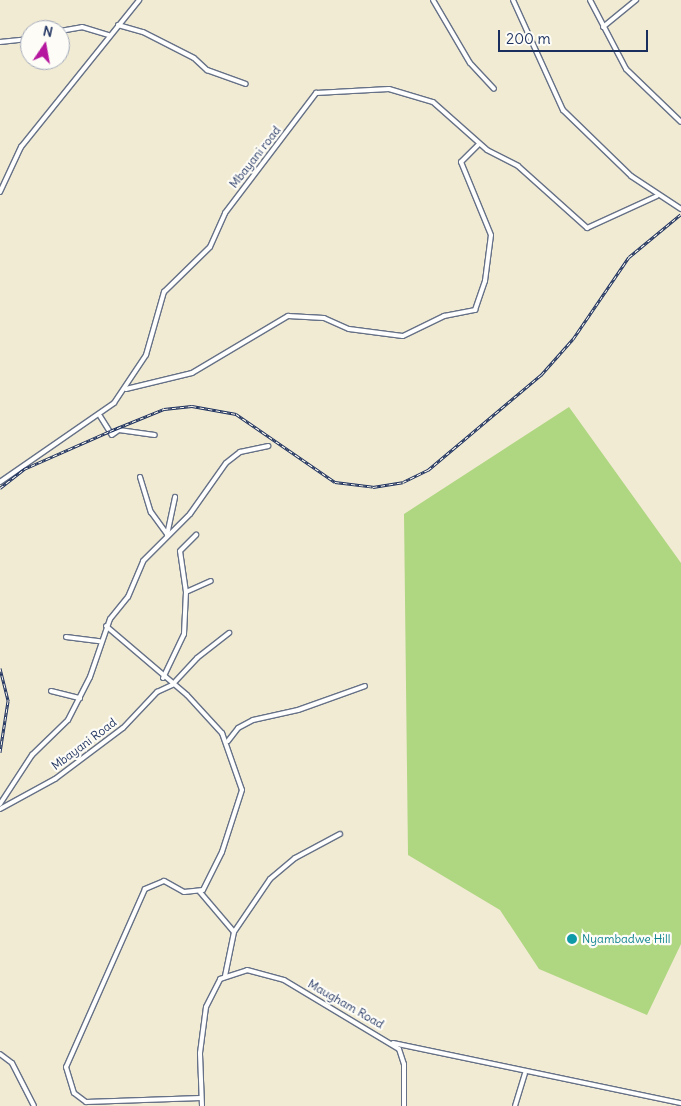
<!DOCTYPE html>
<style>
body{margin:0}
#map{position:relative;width:681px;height:1106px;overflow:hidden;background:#f1ebd3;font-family:Delius,sans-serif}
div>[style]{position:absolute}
.green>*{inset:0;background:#afd680}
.roads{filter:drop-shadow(1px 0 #667187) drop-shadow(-1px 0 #667187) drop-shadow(0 1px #667187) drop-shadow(0 -1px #667187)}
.minor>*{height:4px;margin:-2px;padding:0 2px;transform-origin:2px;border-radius:2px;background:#fff}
.rail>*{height:3px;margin-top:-1.5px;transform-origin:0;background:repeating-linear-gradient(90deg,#fdfcf7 0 4px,#1b2f5e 0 8px);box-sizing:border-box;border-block:1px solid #1b2f5e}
.dots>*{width:14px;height:14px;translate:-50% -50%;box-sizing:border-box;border:2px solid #fdfcf7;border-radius:50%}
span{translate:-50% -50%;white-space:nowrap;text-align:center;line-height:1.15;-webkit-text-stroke:4.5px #fdfcf7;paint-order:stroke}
.street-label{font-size:12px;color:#1b2f5e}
.culture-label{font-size:12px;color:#0d838f}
.left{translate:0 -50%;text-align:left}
.north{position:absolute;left:20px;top:20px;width:50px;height:50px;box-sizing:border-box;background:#fdfcf7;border:1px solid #a3aaba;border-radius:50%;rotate:12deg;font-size:14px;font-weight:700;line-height:20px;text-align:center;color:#1b2f5e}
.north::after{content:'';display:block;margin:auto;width:18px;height:22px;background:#b5179e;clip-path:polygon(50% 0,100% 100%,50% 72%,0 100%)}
.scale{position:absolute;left:498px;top:30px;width:150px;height:22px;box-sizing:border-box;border:2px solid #1b2f5e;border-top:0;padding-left:6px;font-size:15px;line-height:18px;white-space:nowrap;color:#1b2f5e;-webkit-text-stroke:4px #fdfcf7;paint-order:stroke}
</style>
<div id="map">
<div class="green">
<div style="clip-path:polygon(569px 407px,681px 563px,681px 944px,647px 1015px,539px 969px,500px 910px,408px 855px,404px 514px)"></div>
</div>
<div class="roads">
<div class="minor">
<div style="left:433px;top:0;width:73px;rotate:59.6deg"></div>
<div style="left:470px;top:63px;width:35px;rotate:47deg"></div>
<div style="left:513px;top:0;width:121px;rotate:65.6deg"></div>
<div style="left:563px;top:110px;width:95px;rotate:44.1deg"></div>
<div style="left:631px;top:176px;width:60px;rotate:33.4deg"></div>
<div style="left:590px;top:0;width:78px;rotate:62.4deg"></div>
<div style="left:626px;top:69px;width:76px;rotate:43.9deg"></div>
<div style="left:118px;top:25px;width:26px;rotate:16deg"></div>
<div style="left:143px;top:32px;width:57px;rotate:27deg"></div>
<div style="left:194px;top:58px;width:18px;rotate:43deg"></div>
<div style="left:207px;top:70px;width:41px;rotate:19.7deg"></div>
<div style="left:603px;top:27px;width:43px;rotate:-39.3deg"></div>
<div style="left:60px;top:31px;width:22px;rotate:-10deg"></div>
<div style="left:82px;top:27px;width:28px;rotate:17deg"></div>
<div style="left:0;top:42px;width:30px;rotate:-6deg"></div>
<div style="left:0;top:192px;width:50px;rotate:-65deg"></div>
<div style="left:21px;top:147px;width:189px;rotate:-51.2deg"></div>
<div style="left:126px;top:389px;width:68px;rotate:-13.6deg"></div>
<div style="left:192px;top:373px;width:112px;rotate:-30.7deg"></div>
<div style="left:288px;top:316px;width:36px;rotate:3deg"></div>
<div style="left:324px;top:318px;width:27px;rotate:24deg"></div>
<div style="left:349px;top:329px;width:54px;rotate:7.4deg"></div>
<div style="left:403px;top:336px;width:46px;rotate:-26deg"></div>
<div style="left:444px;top:316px;width:32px;rotate:-11deg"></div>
<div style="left:475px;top:310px;width:31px;rotate:-71deg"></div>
<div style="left:485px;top:281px;width:46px;rotate:-82.6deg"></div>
<div style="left:491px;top:235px;width:79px;rotate:-112.3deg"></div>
<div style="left:461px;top:162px;width:25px;rotate:-45deg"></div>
<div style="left:100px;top:416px;width:22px;rotate:58deg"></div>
<div style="left:112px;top:435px;width:9px;rotate:-36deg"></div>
<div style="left:119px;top:430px;width:36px;rotate:8deg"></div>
<div style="left:140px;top:477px;width:37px;rotate:73deg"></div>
<div style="left:151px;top:512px;width:27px;rotate:54deg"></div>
<div style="left:0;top:482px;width:139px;rotate:-34.7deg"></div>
<div style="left:114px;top:403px;width:58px;rotate:-56.3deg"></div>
<div style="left:146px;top:355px;width:66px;rotate:-74.1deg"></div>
<div style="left:164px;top:292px;width:64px;rotate:-44.4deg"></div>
<div style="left:210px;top:247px;width:37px;rotate:-66deg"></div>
<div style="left:225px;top:213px;width:151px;rotate:-52.8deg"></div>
<div style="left:316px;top:93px;width:73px;rotate:-3.1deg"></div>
<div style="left:389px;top:89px;width:46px;rotate:16.5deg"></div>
<div style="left:433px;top:102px;width:72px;rotate:41.6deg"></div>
<div style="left:487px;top:150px;width:35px;rotate:27deg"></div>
<div style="left:518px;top:166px;width:93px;rotate:41.9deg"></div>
<div style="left:587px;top:228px;width:77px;rotate:-24.6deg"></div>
<div style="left:167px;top:535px;width:39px;rotate:-78deg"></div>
<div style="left:186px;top:592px;width:27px;rotate:-24deg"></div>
<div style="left:106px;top:626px;width:106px;rotate:40.4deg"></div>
<div style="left:187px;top:695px;width:52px;rotate:47.4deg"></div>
<div style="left:222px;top:733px;width:60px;rotate:70.7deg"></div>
<div style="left:242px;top:790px;width:65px;rotate:107.9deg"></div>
<div style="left:222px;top:852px;width:42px;rotate:116.6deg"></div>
<div style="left:203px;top:890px;width:19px;rotate:174deg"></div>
<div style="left:184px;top:892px;width:23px;rotate:-151deg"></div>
<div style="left:164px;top:881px;width:21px;rotate:157deg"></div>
<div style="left:145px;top:889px;width:195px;rotate:113.9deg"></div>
<div style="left:66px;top:1067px;width:27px;rotate:73deg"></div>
<div style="left:74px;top:1093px;width:15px;rotate:37deg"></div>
<div style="left:86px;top:1102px;width:115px;rotate:-2deg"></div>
<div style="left:66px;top:637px;width:34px;rotate:7deg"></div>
<div style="left:163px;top:678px;width:49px;rotate:-64.5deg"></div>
<div style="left:184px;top:634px;width:42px;rotate:-87.3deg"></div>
<div style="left:186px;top:592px;width:41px;rotate:-98.3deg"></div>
<div style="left:180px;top:551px;width:23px;rotate:-45deg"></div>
<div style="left:51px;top:691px;width:30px;rotate:14deg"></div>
<div style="left:228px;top:741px;width:16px;rotate:-52deg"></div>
<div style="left:238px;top:728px;width:17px;rotate:-28deg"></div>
<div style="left:253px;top:720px;width:46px;rotate:-12.5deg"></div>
<div style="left:298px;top:710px;width:71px;rotate:-19.7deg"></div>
<div style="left:0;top:804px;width:59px;rotate:-56.9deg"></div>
<div style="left:32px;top:755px;width:50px;rotate:-44.2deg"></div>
<div style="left:68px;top:720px;width:48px;rotate:-62.9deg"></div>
<div style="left:90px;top:677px;width:61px;rotate:-71deg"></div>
<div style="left:110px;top:619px;width:28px;rotate:-51deg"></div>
<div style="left:128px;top:597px;width:39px;rotate:-67deg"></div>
<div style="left:143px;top:561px;width:66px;rotate:-45deg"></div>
<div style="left:190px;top:514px;width:62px;rotate:-54.8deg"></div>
<div style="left:226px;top:463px;width:18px;rotate:-38deg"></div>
<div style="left:240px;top:452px;width:29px;rotate:-12deg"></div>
<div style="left:0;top:809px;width:63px;rotate:-28.6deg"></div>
<div style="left:55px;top:779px;width:85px;rotate:-36.9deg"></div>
<div style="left:123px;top:728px;width:50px;rotate:-46.6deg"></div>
<div style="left:157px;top:692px;width:17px;rotate:-25deg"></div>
<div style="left:172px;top:685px;width:37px;rotate:-47deg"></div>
<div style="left:197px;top:658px;width:41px;rotate:-38deg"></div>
<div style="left:200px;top:892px;width:52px;rotate:49.6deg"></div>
<div style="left:225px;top:976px;width:45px;rotate:-78.4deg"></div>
<div style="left:234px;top:932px;width:64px;rotate:-55.8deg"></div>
<div style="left:270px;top:879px;width:33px;rotate:-40deg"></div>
<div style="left:295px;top:858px;width:51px;rotate:-28.1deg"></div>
<div style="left:393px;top:1043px;width:294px;rotate:11.8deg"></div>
<div style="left:0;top:1054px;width:15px;rotate:37deg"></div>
<div style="left:12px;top:1063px;width:48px;rotate:62.9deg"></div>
<div style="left:202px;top:1106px;width:53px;rotate:-92.2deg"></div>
<div style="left:200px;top:1053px;width:46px;rotate:-82.6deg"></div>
<div style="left:206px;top:1007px;width:31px;rotate:-63deg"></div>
<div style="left:220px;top:979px;width:28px;rotate:-18deg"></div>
<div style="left:247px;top:970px;width:38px;rotate:15deg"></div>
<div style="left:284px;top:980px;width:134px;rotate:31deg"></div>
<div style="left:399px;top:1049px;width:16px;rotate:72deg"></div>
<div style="left:404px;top:1064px;width:42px;rotate:90deg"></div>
<div style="left:515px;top:1106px;width:34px;rotate:-73deg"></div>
</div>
</div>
<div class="rail">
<div style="left:0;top:488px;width:31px;rotate:-38deg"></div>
<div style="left:24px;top:469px;width:94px;rotate:-23.8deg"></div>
<div style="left:110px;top:431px;width:58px;rotate:-22.2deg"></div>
<div style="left:164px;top:409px;width:28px;rotate:-6deg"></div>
<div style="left:192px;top:406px;width:45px;rotate:10.3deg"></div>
<div style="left:236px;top:414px;width:120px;rotate:34.5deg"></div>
<div style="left:335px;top:482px;width:38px;rotate:7deg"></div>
<div style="left:373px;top:487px;width:30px;rotate:-9deg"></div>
<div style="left:403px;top:482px;width:28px;rotate:-26deg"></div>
<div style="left:428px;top:470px;width:148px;rotate:-40.1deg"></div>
<div style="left:541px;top:375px;width:48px;rotate:-48.4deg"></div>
<div style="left:573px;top:339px;width:99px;rotate:-55.7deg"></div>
<div style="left:629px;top:257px;width:67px;rotate:-39.6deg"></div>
<div style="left:0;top:668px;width:34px;rotate:76deg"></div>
<div style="left:8px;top:701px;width:52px;rotate:98.9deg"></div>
</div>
<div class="dots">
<div style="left:572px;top:939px;background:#0f9aa8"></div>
</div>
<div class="street-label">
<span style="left:255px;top:157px;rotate:-52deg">Mbayani road</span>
<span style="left:84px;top:744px;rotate:-37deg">Mbayani Road</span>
<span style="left:346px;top:1004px;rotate:30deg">Maugham Road</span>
</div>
<div class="culture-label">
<span class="left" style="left:582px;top:939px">Nyambadwe Hill</span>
</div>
<div class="north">N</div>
<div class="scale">200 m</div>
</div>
